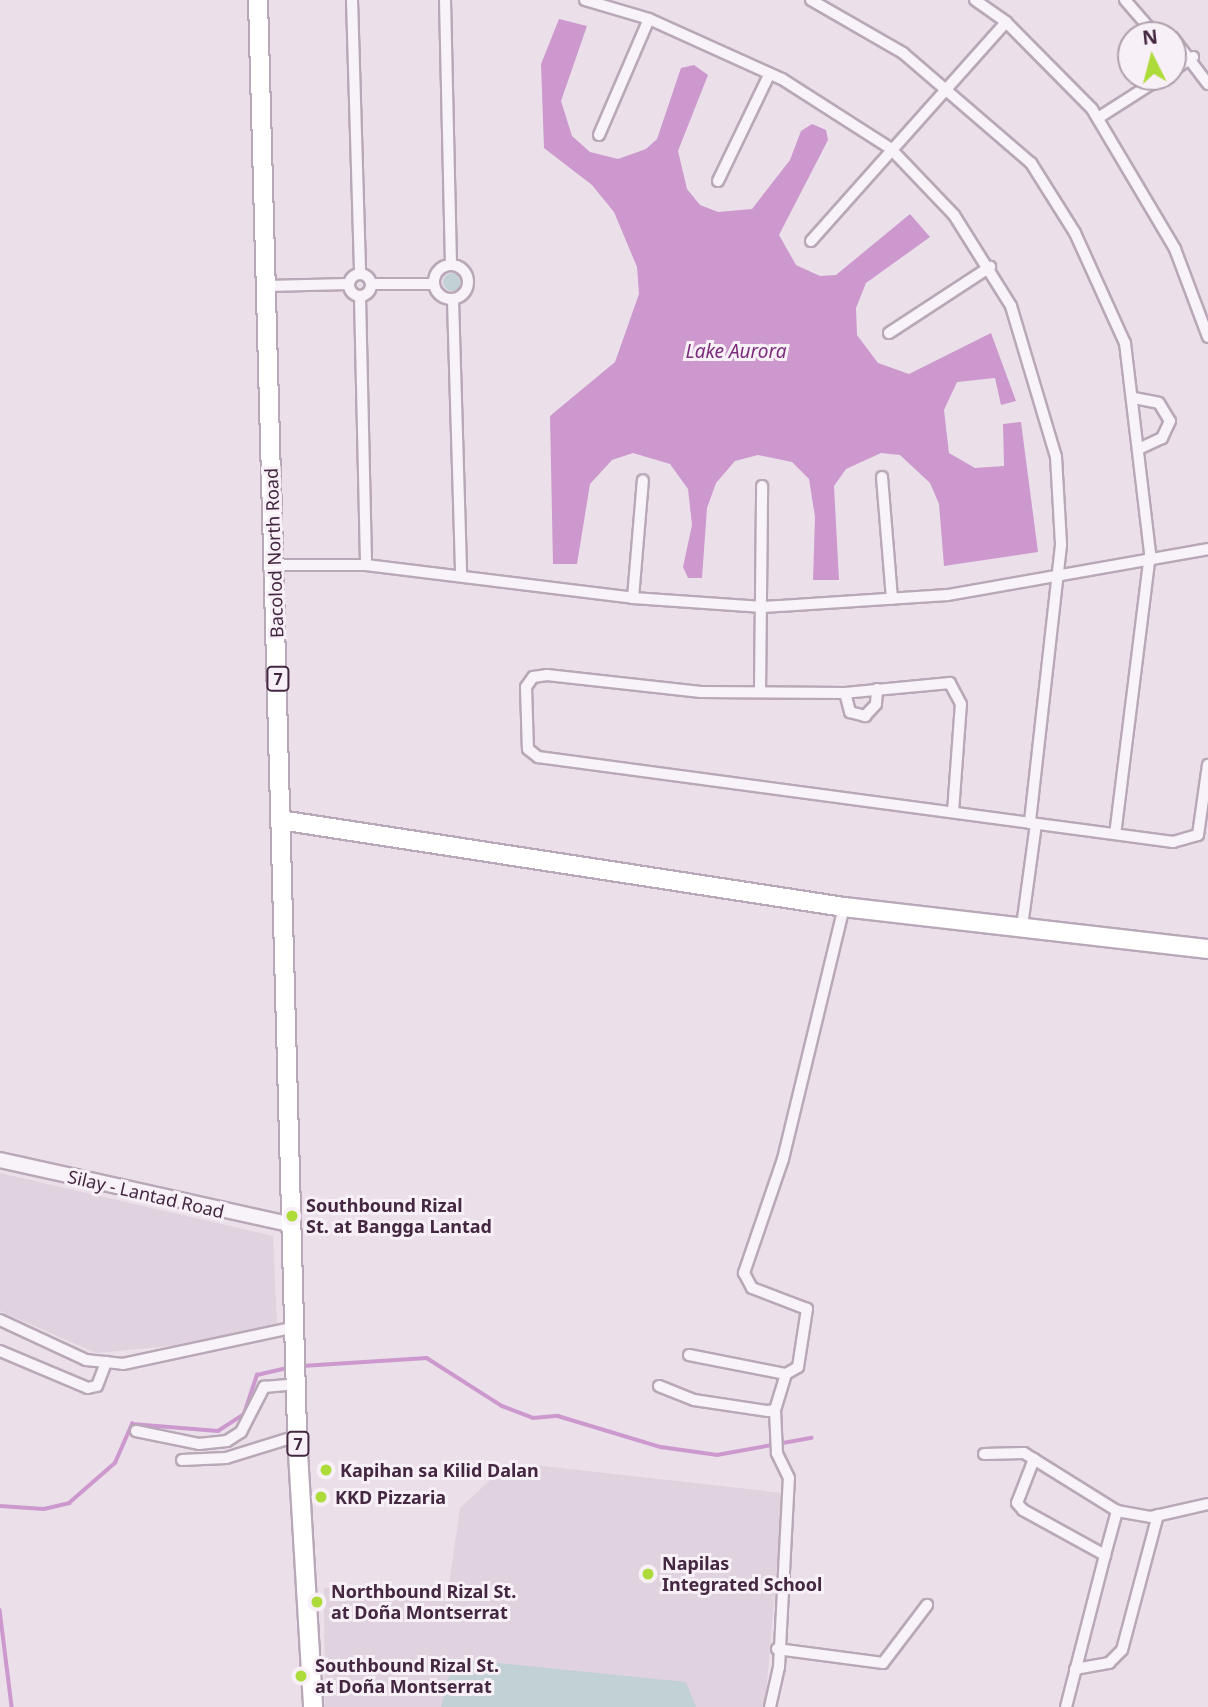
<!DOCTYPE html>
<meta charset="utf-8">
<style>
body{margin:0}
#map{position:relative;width:1208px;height:1707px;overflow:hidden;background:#ebe0ea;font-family:"Noto Sans",sans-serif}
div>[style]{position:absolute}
.built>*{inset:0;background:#e0d2df}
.green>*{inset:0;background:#c1d1d5}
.round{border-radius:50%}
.water>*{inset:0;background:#cc98ce}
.stream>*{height:3.5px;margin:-1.75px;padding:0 1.75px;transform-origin:1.75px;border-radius:1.75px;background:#cc98ce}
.roads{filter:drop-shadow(2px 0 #b9a8b7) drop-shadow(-2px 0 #b9a8b7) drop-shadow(0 2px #b9a8b7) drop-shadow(0 -2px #b9a8b7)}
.minor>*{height:10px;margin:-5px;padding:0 5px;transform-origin:5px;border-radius:5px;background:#f8f3f8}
.minor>.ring{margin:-5px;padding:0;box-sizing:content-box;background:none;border:10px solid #f8f3f8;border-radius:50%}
.tertiary>*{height:14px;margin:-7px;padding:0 7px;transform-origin:7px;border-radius:7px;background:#f8f3f8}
.primary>*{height:18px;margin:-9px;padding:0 9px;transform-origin:9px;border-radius:9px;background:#fff}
.dots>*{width:19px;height:19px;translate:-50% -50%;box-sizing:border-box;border:4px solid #f8f0f7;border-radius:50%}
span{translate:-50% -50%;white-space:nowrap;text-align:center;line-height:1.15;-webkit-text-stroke:6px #f8f0f7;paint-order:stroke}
.shield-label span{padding:2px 5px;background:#f8f0f7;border:2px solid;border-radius:5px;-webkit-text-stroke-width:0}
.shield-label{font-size:16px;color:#442741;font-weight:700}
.street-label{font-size:18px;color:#442741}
.poi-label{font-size:18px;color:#442741;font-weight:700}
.left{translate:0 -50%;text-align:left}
.water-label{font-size:19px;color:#7b2d7c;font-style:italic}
.north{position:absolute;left:1117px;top:21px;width:70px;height:70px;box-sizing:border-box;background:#f8f0f7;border:2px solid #b0a0ae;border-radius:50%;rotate:354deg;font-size:19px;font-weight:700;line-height:28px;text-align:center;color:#442741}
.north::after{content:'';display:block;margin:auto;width:24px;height:32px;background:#acdb3a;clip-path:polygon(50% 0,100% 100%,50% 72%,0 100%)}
</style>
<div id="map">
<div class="built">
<div style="clip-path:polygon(0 1173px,273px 1236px,277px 1325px,202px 1343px,96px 1353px,0 1311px)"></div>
<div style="clip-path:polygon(534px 1465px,783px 1493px,765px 1707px,325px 1707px,324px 1588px,449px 1585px,460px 1508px,503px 1468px)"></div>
</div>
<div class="green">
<div class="round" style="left:443px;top:273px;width:18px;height:18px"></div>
<div style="clip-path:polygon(468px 1660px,686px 1682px,696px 1707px,441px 1707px,449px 1676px)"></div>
</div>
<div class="water">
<div style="clip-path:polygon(559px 19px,587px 26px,561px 101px,572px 136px,590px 152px,618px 159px,646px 149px,657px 139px,681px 68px,694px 65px,708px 75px,678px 151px,687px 189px,700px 205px,718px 212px,752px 209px,790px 160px,801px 131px,812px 124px,826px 130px,828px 140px,779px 235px,796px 265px,820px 276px,836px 275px,910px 214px,930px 237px,866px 283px,856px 308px,857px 335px,878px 363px,909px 374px,991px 333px,1016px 401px,1001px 405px,995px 378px,957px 382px,944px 410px,949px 453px,975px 468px,1004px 466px,1003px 424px,1021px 422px,1038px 552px,944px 566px,939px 504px,930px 483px,900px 455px,881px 453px,846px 469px,834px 486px,839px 580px,813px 580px,815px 517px,809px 479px,792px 462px,758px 455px,735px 461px,716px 483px,707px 508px,702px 578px,688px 578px,683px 567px,692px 525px,688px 489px,670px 464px,633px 453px,612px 460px,590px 484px,577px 564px,553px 564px,550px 416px,615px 362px,639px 294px,637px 267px,614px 212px,592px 185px,544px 148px,541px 64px)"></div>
</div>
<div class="stream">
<div style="left:302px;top:1366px;width:125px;rotate:-3.7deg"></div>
<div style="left:427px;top:1358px;width:89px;rotate:32.6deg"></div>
<div style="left:502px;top:1406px;width:33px;rotate:21deg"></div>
<div style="left:533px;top:1418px;width:25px;rotate:-5deg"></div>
<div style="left:558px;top:1416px;width:108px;rotate:16.8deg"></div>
<div style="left:661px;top:1447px;width:57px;rotate:8.1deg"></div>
<div style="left:717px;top:1455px;width:96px;rotate:-10.3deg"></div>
<div style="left:0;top:1506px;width:44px;rotate:3.9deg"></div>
<div style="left:44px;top:1509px;width:26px;rotate:-13deg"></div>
<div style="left:69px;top:1503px;width:61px;rotate:-41deg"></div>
<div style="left:115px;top:1463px;width:43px;rotate:-66.4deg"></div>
<div style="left:132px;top:1424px;width:86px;rotate:4.7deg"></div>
<div style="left:218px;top:1431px;width:31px;rotate:-33deg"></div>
<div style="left:244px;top:1414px;width:41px;rotate:-71.6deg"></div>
<div style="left:257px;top:1375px;width:35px;rotate:-13deg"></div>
<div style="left:0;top:1610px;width:98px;rotate:82.9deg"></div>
</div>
<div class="roads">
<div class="minor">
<div style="left:352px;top:0;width:274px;rotate:88.3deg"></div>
<div style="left:445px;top:0;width:265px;rotate:88.7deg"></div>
<div style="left:585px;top:0;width:67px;rotate:16.5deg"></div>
<div style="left:649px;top:19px;width:146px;rotate:24.3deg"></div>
<div style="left:782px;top:79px;width:128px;rotate:32.6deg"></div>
<div style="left:890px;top:148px;width:93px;rotate:46.3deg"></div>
<div style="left:954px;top:215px;width:107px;rotate:57.9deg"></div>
<div style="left:1011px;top:306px;width:158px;rotate:73.4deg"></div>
<div style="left:1056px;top:457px;width:88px;rotate:86.7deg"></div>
<div style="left:1061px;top:545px;width:280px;rotate:96.4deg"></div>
<div style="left:811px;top:0;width:106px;rotate:29.9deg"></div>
<div style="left:903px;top:53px;width:169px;rotate:40.7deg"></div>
<div style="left:1031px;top:163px;width:83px;rotate:57.8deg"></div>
<div style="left:1075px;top:233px;width:121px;rotate:65.6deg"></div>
<div style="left:1125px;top:343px;width:212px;rotate:83.2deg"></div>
<div style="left:1150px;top:554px;width:282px;rotate:97.1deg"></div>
<div style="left:975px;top:0;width:38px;rotate:35deg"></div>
<div style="left:1006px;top:22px;width:122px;rotate:45.3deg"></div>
<div style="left:1092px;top:109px;width:163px;rotate:59.3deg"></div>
<div style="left:1175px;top:249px;width:94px;rotate:69.4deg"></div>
<div style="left:1125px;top:0;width:37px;rotate:49deg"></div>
<div style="left:1149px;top:28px;width:17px;rotate:24deg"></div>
<div style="left:1173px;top:38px;width:58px;rotate:52.7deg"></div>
<div style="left:1173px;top:70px;width:24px;rotate:-33deg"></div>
<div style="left:1098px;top:118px;width:76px;rotate:-32.6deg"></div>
<div style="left:599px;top:135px;width:126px;rotate:-66.7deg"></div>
<div style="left:718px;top:181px;width:118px;rotate:-64.3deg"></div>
<div style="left:811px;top:241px;width:293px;rotate:-48.3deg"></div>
<div class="ring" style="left:434px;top:265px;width:24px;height:24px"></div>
<div class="ring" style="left:349px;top:274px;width:12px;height:12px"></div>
<div style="left:371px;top:284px;width:63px"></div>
<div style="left:267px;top:286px;width:81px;rotate:-1.4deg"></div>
<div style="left:360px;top:297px;width:268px;rotate:88.7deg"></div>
<div style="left:453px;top:300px;width:274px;rotate:88.3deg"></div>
<div style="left:889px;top:333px;width:121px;rotate:-33.2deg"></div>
<div style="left:1134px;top:398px;width:25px;rotate:11deg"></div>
<div style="left:1159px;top:403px;width:21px;rotate:59deg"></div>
<div style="left:1170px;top:421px;width:19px;rotate:115deg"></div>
<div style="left:1162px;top:438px;width:23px;rotate:155deg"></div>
<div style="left:882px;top:477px;width:122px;rotate:85.3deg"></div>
<div style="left:275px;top:565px;width:91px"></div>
<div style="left:366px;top:565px;width:269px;rotate:7deg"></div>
<div style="left:633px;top:598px;width:130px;rotate:4deg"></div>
<div style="left:763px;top:607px;width:185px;rotate:-3.7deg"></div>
<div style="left:948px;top:595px;width:264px;rotate:-10deg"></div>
<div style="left:633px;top:598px;width:118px;rotate:-85.2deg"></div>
<div style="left:760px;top:691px;width:205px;rotate:-89.4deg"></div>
<div style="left:845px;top:693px;width:20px;rotate:75deg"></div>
<div style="left:850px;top:712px;width:16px;rotate:15deg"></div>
<div style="left:865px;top:716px;width:16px;rotate:-47deg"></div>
<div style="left:876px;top:704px;width:15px;rotate:-86deg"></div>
<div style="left:953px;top:812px;width:108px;rotate:-85.8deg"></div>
<div style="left:961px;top:704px;width:24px;rotate:-118deg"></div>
<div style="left:950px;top:683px;width:105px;rotate:174.6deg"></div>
<div style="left:845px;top:693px;width:144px;rotate:-179.6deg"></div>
<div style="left:701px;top:692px;width:155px;rotate:-173.7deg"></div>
<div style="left:547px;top:675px;width:14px;rotate:172deg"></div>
<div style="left:533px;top:677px;width:12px;rotate:125deg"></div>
<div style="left:526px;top:687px;width:62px;rotate:88.2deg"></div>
<div style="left:528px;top:749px;width:13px;rotate:39deg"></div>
<div style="left:538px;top:757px;width:641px;rotate:7.62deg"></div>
<div style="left:1173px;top:842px;width:26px;rotate:-16deg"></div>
<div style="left:1198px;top:835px;width:71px;rotate:-81.9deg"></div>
<div style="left:1022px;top:926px;width:103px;rotate:-82.2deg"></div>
<div style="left:0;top:1320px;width:95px;rotate:24.9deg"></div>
<div style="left:86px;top:1360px;width:37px;rotate:6deg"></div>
<div style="left:123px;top:1364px;width:176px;rotate:-12.1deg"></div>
<div style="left:0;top:1351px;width:95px;rotate:22.8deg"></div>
<div style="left:88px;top:1388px;width:9px;rotate:-13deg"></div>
<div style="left:97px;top:1386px;width:26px;rotate:-69deg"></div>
<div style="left:689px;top:1355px;width:99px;rotate:11.1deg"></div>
<div style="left:659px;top:1386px;width:38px;rotate:22deg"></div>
<div style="left:694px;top:1400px;width:75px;rotate:8.5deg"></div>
<div style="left:768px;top:1411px;width:7px;rotate:-8deg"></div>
<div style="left:775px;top:1410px;width:38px;rotate:-73deg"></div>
<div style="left:786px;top:1374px;width:14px;rotate:-30deg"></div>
<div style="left:798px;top:1367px;width:59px;rotate:-81.2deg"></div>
<div style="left:807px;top:1309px;width:59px;rotate:-159.1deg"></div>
<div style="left:752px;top:1288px;width:17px;rotate:-118deg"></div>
<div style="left:744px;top:1273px;width:120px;rotate:-71.1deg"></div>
<div style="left:783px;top:1159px;width:259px;rotate:-76.4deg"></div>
<div style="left:136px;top:1431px;width:64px;rotate:11.7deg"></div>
<div style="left:199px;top:1444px;width:28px;rotate:-6deg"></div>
<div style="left:227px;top:1441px;width:17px;rotate:-33deg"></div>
<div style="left:241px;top:1432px;width:51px;rotate:-62.9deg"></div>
<div style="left:264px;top:1387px;width:36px;rotate:-5deg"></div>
<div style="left:984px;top:1454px;width:40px;rotate:-1.4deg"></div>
<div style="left:1024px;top:1453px;width:110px;rotate:31.9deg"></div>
<div style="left:1117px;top:1511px;width:35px;rotate:10deg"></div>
<div style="left:1151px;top:1517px;width:58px;rotate:-12.8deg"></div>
<div style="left:1034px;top:1459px;width:47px;rotate:111.1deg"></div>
<div style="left:1017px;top:1503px;width:9px;rotate:49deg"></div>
<div style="left:1023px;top:1510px;width:94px;rotate:28.8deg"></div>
<div style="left:1105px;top:1555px;width:46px;rotate:-74.7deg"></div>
<div style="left:182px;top:1460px;width:44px;rotate:-2.6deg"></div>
<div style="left:226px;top:1458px;width:74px;rotate:-17.2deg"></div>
<div style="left:777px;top:1649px;width:107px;rotate:7.5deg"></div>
<div style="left:883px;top:1663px;width:73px;rotate:-52.8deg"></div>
<div style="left:1075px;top:1669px;width:35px;rotate:-10deg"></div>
<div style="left:1109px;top:1663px;width:18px;rotate:-45deg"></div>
<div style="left:1122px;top:1650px;width:140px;rotate:-75.1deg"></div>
<div style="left:770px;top:1707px;width:41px;rotate:-77.3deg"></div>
<div style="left:779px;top:1667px;width:189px;rotate:-87deg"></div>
<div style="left:789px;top:1478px;width:28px;rotate:-116deg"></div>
<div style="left:777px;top:1453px;width:43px;rotate:-92.7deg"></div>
<div style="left:1066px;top:1707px;width:157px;rotate:-75.6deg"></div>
</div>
<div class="tertiary">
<div style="left:0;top:1160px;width:299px;rotate:12.5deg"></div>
</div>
<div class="primary">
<div style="left:258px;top:0;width:1437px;rotate:88.44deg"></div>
<div style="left:297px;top:1436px;width:271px;rotate:86.6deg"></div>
<div style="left:280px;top:820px;width:571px;rotate:8.77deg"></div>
<div style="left:844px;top:907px;width:366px;rotate:6.6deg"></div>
</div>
</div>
<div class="dots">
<div style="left:292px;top:1216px;background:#acdb3a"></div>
<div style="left:326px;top:1470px;background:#acdb3a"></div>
<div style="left:321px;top:1497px;background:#acdb3a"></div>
<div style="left:648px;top:1574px;background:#acdb3a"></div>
<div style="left:317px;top:1602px;background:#acdb3a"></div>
<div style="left:301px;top:1676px;background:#acdb3a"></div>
</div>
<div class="shield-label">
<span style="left:278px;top:679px">7</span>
<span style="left:298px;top:1444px">7</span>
</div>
<div class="street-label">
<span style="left:274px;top:553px;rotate:-92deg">Bacolod North Road</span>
<span style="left:146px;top:1194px;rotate:13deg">Silay - Lantad Road</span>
</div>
<div class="poi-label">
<span class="left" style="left:306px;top:1216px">Southbound Rizal<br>St. at Bangga Lantad</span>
<span class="left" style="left:340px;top:1470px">Kapihan sa Kilid Dalan</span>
<span class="left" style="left:335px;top:1497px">KKD Pizzaria</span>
<span class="left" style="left:662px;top:1574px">Napilas<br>Integrated School</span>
<span class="left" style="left:331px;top:1602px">Northbound Rizal St.<br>at Doña Montserrat</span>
<span class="left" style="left:315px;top:1676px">Southbound Rizal St.<br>at Doña Montserrat</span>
</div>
<div class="water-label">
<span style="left:736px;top:352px">Lake Aurora</span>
</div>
<div class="north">N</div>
</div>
